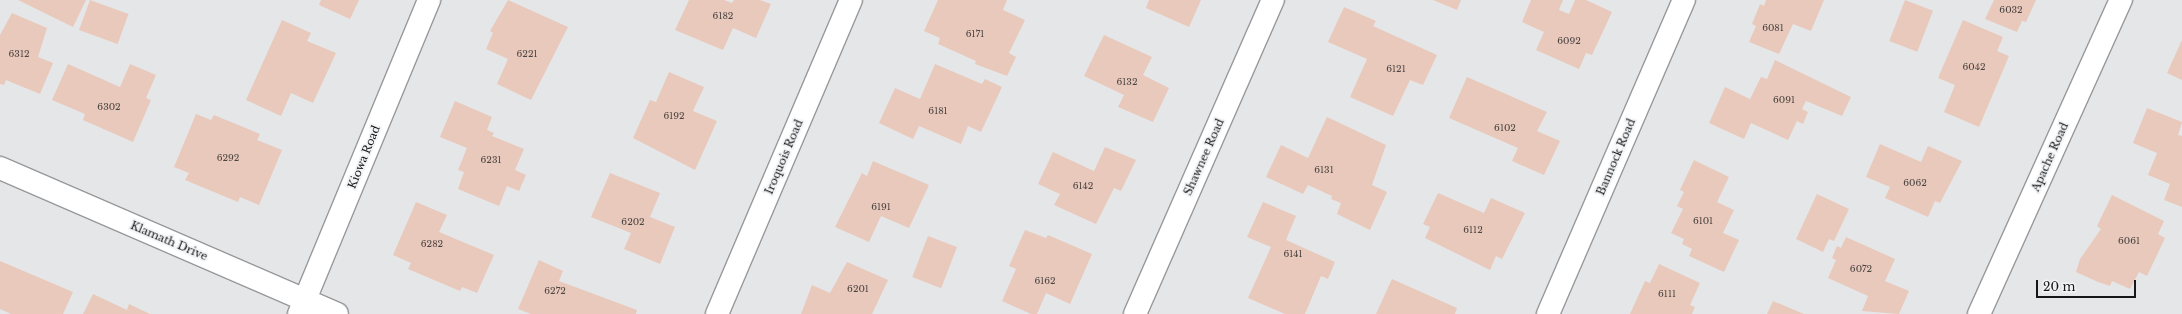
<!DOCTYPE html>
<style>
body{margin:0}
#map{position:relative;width:2182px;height:314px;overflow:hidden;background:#e5e6e8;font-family:"Libre Baskerville",serif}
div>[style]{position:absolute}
.building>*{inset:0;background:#e9c9bc;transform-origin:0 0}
.roads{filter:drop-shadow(1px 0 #98999b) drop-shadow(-1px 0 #98999b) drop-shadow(0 1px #98999b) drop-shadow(0 -1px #98999b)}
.minor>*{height:22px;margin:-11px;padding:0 11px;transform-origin:11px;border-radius:11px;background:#fff}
span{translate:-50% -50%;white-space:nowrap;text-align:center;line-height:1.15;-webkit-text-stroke:3.5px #f2f3f5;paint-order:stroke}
.number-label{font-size:9px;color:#4b4441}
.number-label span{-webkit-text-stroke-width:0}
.street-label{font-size:11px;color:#161718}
.scale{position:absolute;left:2036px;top:280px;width:100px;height:18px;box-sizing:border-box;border:2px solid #161718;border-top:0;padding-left:5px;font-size:12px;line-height:14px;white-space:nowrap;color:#161718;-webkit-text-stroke:3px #f2f3f5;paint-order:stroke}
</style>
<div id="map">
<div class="building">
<div style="clip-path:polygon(18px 0,86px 0,73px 27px)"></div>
<div style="left:90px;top:0;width:41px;height:32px;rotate:20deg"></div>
<div style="clip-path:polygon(321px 0,359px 0,350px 19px,319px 5px)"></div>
<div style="clip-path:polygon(508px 0,568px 27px,531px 100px,497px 84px,508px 59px,486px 49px,493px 33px,490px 31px)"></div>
<div style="clip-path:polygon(689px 0,724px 0,732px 3px,734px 0,760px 0,771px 4px,756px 38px,733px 28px,723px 50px,675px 30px)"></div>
<div style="clip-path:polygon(938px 0,1007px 0,1003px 10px,1025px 20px,1009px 53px,1016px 57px,1007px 76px,975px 64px,976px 61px,938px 44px,940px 38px,924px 31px)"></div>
<div style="clip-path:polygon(1149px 0,1201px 0,1189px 27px,1146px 8px)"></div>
<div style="clip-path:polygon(1433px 0,1461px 0,1457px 10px)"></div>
<div style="clip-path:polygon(1531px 0,1563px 0,1559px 10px,1569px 14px,1575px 0,1586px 0,1612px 12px,1592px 55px,1586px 53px,1579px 69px,1536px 50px,1544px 32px,1522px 22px)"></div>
<div style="clip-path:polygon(1766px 0,1824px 0,1811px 31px,1793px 24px,1779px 54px,1749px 42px,1756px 26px,1752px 24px,1760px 4px,1764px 6px)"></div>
<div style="left:1905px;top:0;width:30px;height:44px;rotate:21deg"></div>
<div style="clip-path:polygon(1994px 0,2036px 0,2026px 22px,2022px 21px,2017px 32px,1985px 19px)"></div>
<div style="clip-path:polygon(1344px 7px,1376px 21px,1373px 26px,1437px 55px,1423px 85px,1410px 80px,1393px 116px,1350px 97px,1367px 59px,1328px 42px)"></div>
<div style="clip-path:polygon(12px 13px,47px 28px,38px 57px,53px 63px,40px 94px,6px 80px,4px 85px,0 84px,0 35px)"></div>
<div style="clip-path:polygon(282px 20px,311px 33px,307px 41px,336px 53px,313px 103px,291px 93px,281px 116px,246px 100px)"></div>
<div style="clip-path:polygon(1963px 20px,2003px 37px,1997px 51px,2009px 56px,1979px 127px,1944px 112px,1955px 85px,1938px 78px)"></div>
<div style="clip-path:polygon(1104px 35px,1152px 57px,1143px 75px,1169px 88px,1153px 122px,1118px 107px,1124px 95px,1084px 76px)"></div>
<div style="clip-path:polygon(2182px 40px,2182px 80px,2167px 73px)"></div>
<div style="clip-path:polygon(1775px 60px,1851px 97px,1842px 116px,1806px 101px,1802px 109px,1808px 112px,1803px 124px,1797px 121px,1788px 140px,1751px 123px,1744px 139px,1709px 123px,1725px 87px,1750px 99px,1761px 77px,1767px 79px)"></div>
<div style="clip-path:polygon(68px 64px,120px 87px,130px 64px,156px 75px,146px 98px,151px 100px,133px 142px,83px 120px,85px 114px,52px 100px)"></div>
<div style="clip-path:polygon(935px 64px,982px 84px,985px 79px,1002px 87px,981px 132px,968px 126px,961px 144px,919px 126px,913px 139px,879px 123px,895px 88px,920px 99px)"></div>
<div style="clip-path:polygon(669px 72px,704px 87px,693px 111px,717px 121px,695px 170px,633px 138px,650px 100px,656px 102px)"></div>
<div style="clip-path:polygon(1467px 77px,1547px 112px,1537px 131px,1560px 141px,1544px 175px,1512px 161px,1518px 148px,1449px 118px)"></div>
<div style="clip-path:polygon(455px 101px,492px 117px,487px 130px,494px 133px,492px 136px,524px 149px,515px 170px,526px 175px,519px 191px,507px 186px,499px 206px,458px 189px,464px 172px,458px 170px,467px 148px,440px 137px)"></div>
<div style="clip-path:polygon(2147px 108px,2182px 122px,2178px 135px,2182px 136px,2182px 207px,2164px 200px,2170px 184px,2148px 175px,2157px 153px,2133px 143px)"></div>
<div style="clip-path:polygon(196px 114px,211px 120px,214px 115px,260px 134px,257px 140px,282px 150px,259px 205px,240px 197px,238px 202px,185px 180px,189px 173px,174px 167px)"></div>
<div style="clip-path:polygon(1327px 117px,1386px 145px,1372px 185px,1387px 192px,1370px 230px,1337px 214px,1341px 203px,1331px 199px,1332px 196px,1308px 185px,1303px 194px,1266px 177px,1281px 145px,1308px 158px)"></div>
<div style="clip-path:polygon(1880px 144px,1921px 162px,1928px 146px,1962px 161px,1940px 203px,1935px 201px,1928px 217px,1885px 198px,1890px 187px,1866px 177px)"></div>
<div style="clip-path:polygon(1105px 147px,1136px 160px,1121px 191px,1114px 188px,1096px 224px,1054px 205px,1060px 194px,1038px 184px,1053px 152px,1094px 171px)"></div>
<div style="clip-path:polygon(1694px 160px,1729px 177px,1717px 202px,1734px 210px,1723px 233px,1739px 240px,1724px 272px,1689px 256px,1692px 249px,1682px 244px,1684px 239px,1671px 233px,1683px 209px,1677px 206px,1684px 192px,1680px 190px)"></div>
<div style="clip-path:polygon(873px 161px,929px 185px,909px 228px,881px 216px,869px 242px,835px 227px,862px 173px,867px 176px)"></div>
<div style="clip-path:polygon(610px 173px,660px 193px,650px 217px,675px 227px,660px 264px,624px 249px,631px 233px,591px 217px)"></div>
<div style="clip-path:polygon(1438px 193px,1484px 213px,1491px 198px,1525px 213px,1502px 259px,1496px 256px,1490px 270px,1425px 238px,1430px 227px,1423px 224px)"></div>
<div style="clip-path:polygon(1817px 194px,1849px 209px,1834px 241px,1829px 239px,1823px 252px,1796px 239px)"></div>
<div style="clip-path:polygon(2112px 195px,2164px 221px,2158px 234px,2165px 238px,2147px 276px,2139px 272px,2130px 289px,2112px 281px,2110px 286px,2098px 282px,2076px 272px,2080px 259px,2101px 229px,2097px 226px)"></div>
<div style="clip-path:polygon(416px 202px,447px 215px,439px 232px,494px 255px,477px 293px,462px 287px,460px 291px,408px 269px,411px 263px,393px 255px)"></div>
<div style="clip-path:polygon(1263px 202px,1296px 216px,1286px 240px,1335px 262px,1328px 279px,1321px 276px,1305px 314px,1285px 314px,1248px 298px,1271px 247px,1247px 237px)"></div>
<div style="clip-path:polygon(1025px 230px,1046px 238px,1048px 235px,1092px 254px,1070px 304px,1046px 293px,1037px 314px,1031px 314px,1002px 301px,1016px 269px,1009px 266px)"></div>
<div style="left:928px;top:236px;width:31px;height:44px;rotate:21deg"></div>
<div style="clip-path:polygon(1846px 237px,1895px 259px,1885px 281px,1909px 291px,1899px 314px,1862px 311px,1868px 296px,1828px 278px,1836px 260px,1832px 258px,1837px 246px,1841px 248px)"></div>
<div style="clip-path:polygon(539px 260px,563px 271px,559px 281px,637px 310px,636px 314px,531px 314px,518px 309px)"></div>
<div style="clip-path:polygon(0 261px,73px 292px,63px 314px,11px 314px,0 309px)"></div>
<div style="clip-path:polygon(847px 262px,888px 280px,872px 314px,801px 314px,812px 285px,830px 293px)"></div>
<div style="clip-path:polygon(1659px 264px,1700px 283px,1690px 305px,1695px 307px,1692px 314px,1630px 314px,1645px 281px,1650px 283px)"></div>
<div style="clip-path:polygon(1392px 279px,1457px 308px,1455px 314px,1376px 314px)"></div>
<div style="clip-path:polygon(93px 294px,127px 310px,129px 304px,150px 314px,83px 314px)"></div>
<div style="clip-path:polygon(1773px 301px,1804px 314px,1767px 314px)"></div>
</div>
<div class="roads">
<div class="minor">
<div style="left:0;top:168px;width:367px;rotate:23.4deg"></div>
<div style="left:299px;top:314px;width:340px;rotate:-67.5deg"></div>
<div style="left:717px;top:314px;width:341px;rotate:-66.9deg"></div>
<div style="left:1135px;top:314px;width:343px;rotate:-66.3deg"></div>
<div style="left:1548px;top:314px;width:342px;rotate:-66.6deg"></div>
<div style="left:1979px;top:314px;width:345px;rotate:-65.7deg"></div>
</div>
</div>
<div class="number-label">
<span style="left:2011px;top:10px">6032</span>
<span style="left:723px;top:16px">6182</span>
<span style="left:1773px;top:28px">6081</span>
<span style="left:975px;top:34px">6171</span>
<span style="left:1569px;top:41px">6092</span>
<span style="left:19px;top:54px">6312</span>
<span style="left:527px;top:54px">6221</span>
<span style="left:1974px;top:67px">6042</span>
<span style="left:1396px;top:69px">6121</span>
<span style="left:1127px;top:82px">6132</span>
<span style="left:1784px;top:100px">6091</span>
<span style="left:109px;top:107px">6302</span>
<span style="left:938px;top:111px">6181</span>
<span style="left:674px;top:116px">6192</span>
<span style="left:1505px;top:128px">6102</span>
<span style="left:228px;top:158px">6292</span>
<span style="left:491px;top:160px">6231</span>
<span style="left:1324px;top:170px">6131</span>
<span style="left:1915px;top:183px">6062</span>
<span style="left:1083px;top:186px">6142</span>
<span style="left:881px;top:207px">6191</span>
<span style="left:1703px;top:221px">6101</span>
<span style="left:633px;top:222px">6202</span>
<span style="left:1473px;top:230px">6112</span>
<span style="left:2129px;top:241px">6061</span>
<span style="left:432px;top:244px">6282</span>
<span style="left:1293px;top:254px">6141</span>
<span style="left:1861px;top:269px">6072</span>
<span style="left:1045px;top:281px">6162</span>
<span style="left:858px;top:289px">6201</span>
<span style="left:555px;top:291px">6272</span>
<span style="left:1667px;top:294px">6111</span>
</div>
<div class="street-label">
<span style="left:364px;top:157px;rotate:-68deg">Kiowa Road</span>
<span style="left:784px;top:157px;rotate:-67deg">Iroquois Road</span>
<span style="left:1204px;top:157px;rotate:-66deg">Shawnee Road</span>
<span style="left:1616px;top:157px;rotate:-67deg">Bannock Road</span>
<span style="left:2050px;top:157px;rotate:-66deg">Apache Road</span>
<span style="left:169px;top:241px;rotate:23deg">Klamath Drive</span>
</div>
<div class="scale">20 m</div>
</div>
